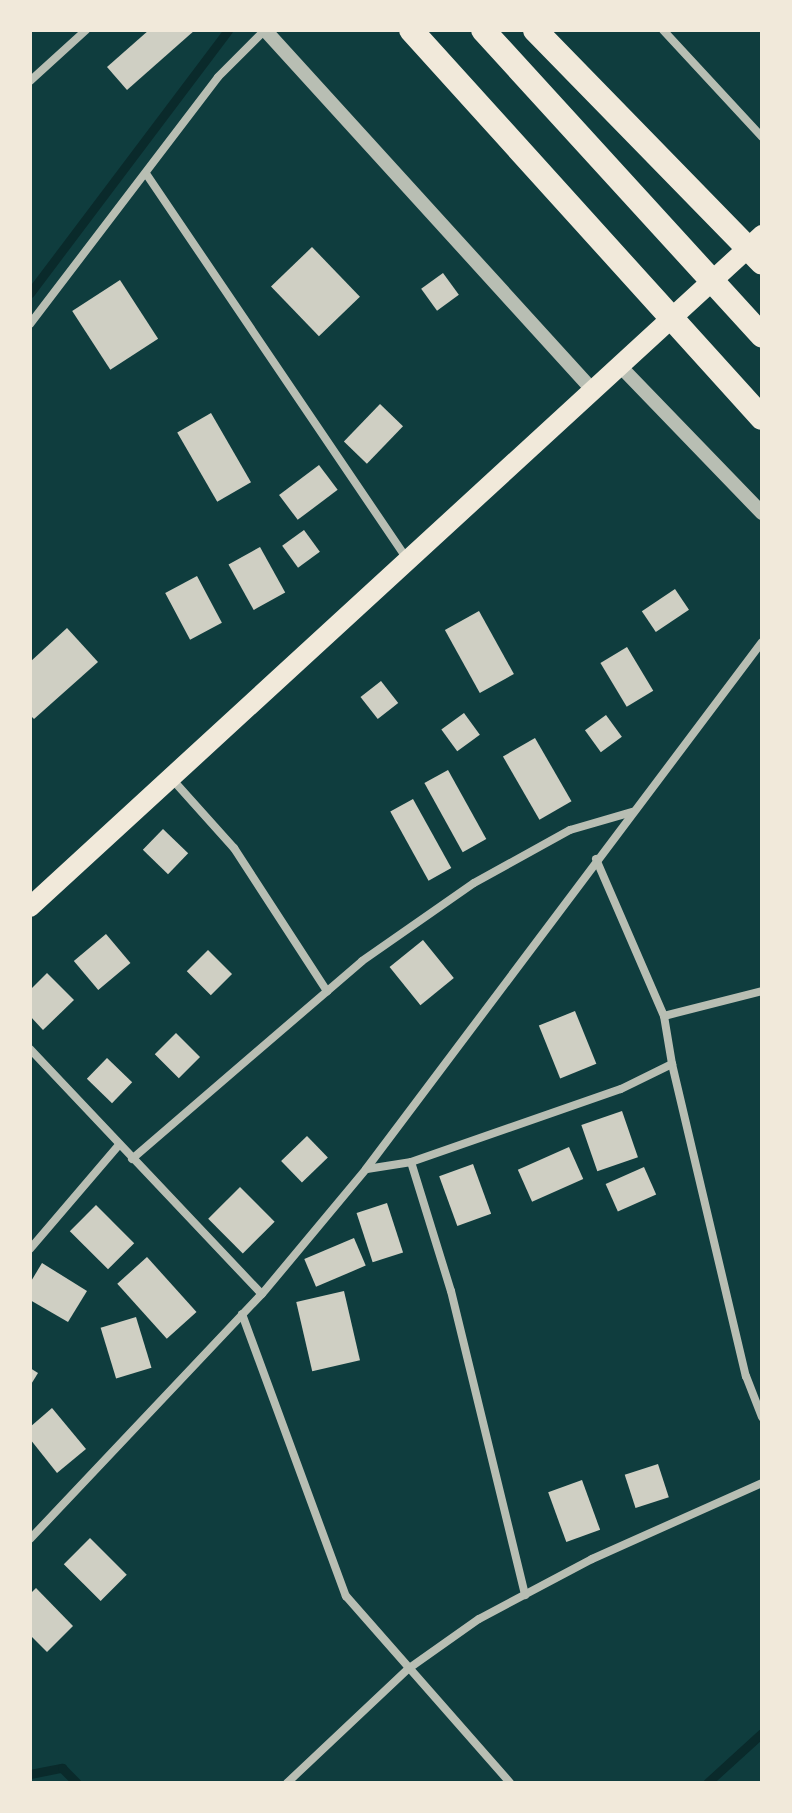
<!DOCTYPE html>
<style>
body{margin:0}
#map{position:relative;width:792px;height:1813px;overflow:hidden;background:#0f3d3e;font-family:"Open Sans",sans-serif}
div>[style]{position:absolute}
.stream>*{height:9px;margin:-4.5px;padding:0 4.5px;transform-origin:4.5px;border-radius:4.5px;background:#0a2a2b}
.building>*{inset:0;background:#cfcfc3;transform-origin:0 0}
.minor>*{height:8px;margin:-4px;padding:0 4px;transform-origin:4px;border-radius:4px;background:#b8beb3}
.tertiary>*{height:14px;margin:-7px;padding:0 7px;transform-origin:7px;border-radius:7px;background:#b8beb3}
.primary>*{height:20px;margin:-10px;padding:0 10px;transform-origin:10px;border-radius:10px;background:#f1e9da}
.motorway>*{height:24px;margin:-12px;padding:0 12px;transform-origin:12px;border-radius:12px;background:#f1e9da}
span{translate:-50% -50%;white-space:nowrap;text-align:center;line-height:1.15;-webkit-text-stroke:6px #f1e9da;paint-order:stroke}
.frame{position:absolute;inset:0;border:32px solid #f1e9da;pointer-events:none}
</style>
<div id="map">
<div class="stream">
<div style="left:30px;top:293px;width:329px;rotate:-53deg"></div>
<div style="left:30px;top:1774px;width:33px;rotate:-11deg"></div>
<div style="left:62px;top:1768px;width:21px;rotate:45deg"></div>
<div style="left:707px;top:1783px;width:74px;rotate:-42.3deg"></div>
</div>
<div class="building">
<div style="clip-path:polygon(149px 30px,195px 30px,127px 90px,107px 67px)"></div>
<div style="left:312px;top:247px;width:69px;height:57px;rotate:46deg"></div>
<div style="left:443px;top:273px;width:27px;height:27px;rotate:54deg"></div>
<div style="left:120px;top:280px;width:70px;height:57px;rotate:57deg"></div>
<div style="left:380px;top:404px;width:32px;height:52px;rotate:44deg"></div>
<div style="left:211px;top:413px;width:80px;height:39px;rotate:60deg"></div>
<div style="left:319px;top:465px;width:31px;height:50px;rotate:53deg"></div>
<div style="left:304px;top:530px;width:27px;height:27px;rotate:54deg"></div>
<div style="left:260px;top:547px;width:52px;height:36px;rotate:61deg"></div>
<div style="left:197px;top:576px;width:53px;height:36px;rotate:62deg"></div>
<div style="left:675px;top:589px;width:25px;height:40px;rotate:56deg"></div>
<div style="left:479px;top:611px;width:72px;height:39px;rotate:61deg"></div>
<div style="clip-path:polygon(67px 628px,98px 662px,34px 719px,30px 715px,30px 662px)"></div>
<div style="left:627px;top:647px;width:51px;height:31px;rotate:59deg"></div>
<div style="left:381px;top:681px;width:28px;height:26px;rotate:52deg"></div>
<div style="left:464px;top:713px;width:27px;height:28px;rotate:54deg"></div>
<div style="left:606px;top:715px;width:27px;height:26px;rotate:54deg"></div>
<div style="left:535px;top:738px;width:73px;height:37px;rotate:60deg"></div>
<div style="left:448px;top:770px;width:79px;height:27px;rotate:61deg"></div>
<div style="left:413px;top:799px;width:79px;height:26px;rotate:61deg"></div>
<div style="left:163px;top:829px;width:35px;height:29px;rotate:44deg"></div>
<div style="left:106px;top:934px;width:38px;height:42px;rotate:50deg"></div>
<div style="left:423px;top:940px;width:49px;height:43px;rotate:51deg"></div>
<div style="left:208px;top:950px;width:34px;height:30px;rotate:45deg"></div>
<div style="clip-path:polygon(47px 973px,74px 1000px,43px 1030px,30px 1016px,30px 990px)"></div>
<div style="left:575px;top:1011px;width:57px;height:39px;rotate:68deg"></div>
<div style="left:176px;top:1033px;width:34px;height:30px;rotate:45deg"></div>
<div style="left:107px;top:1058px;width:35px;height:29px;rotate:44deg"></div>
<div style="left:622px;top:1111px;width:49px;height:43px;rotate:71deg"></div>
<div style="left:307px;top:1136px;width:30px;height:36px;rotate:46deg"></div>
<div style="left:569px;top:1147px;width:35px;height:56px;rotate:66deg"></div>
<div style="left:473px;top:1164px;width:53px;height:36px;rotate:70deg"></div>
<div style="left:644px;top:1167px;width:30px;height:42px;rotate:66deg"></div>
<div style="left:240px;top:1187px;width:49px;height:45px;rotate:45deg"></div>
<div style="left:387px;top:1203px;width:52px;height:32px;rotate:72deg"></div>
<div style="left:96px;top:1205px;width:54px;height:37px;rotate:45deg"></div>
<div style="left:354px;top:1238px;width:30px;height:54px;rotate:67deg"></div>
<div style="left:147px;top:1257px;width:74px;height:40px;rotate:48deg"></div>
<div style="clip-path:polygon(42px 1263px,87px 1291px,68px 1322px,30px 1300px,30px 1283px)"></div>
<div style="left:344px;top:1291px;width:71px;height:49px;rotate:77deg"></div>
<div style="left:136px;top:1317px;width:53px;height:37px;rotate:73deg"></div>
<div style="clip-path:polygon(30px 1368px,38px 1373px,30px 1386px)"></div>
<div style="clip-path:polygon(52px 1408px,86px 1449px,57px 1473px,30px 1439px,30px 1427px)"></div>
<div style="left:658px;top:1464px;width:35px;height:35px;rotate:72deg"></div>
<div style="left:582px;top:1480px;width:53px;height:36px;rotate:70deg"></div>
<div style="left:90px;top:1538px;width:52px;height:37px;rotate:45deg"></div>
<div style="clip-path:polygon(36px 1588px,73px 1626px,47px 1652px,30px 1635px,30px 1594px)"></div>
</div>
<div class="minor">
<div style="left:663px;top:30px;width:146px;rotate:47.2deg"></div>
<div style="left:30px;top:81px;width:76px;rotate:-42.3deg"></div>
<div style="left:147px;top:175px;width:465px;rotate:55.9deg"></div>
<div style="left:30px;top:324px;width:310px;rotate:-52.7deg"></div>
<div style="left:218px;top:77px;width:66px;rotate:-45deg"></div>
<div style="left:172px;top:779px;width:93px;rotate:48.1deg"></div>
<div style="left:234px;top:848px;width:171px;rotate:57deg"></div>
<div style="left:596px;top:859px;width:171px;rotate:66.6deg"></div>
<div style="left:664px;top:1016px;width:49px;rotate:80.5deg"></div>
<div style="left:672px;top:1064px;width:321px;rotate:76.7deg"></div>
<div style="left:746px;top:1376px;width:44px;rotate:68.7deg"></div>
<div style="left:664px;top:1016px;width:101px;rotate:-14.3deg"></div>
<div style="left:30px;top:1049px;width:337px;rotate:46.6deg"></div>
<div style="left:132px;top:1159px;width:303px;rotate:-40.7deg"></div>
<div style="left:362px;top:961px;width:136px;rotate:-34.9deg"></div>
<div style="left:474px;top:883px;width:110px;rotate:-28.9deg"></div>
<div style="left:570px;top:830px;width:65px;rotate:-16.2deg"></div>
<div style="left:411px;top:1162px;width:135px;rotate:72.8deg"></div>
<div style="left:451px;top:1291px;width:313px;rotate:76.3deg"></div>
<div style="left:367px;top:1169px;width:45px;rotate:-9deg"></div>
<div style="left:411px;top:1162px;width:222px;rotate:-19.2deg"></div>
<div style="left:621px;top:1089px;width:57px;rotate:-26.1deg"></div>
<div style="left:30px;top:1249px;width:135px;rotate:-49.5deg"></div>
<div style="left:242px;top:1314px;width:301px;rotate:69.8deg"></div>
<div style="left:346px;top:1596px;width:249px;rotate:48.7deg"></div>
<div style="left:30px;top:1539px;width:337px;rotate:-46.6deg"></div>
<div style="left:262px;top:1294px;width:163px;rotate:-50.2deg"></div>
<div style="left:366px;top:1169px;width:659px;rotate:-53.08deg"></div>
<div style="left:287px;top:1783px;width:166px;rotate:-43.3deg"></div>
<div style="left:408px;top:1669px;width:87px;rotate:-35.2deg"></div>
<div style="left:479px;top:1619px;width:128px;rotate:-28deg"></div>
<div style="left:592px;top:1559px;width:186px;rotate:-24.1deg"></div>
</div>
<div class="tertiary">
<div style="left:265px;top:30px;width:488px;rotate:47.7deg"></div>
<div style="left:619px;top:365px;width:206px;rotate:46deg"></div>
</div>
<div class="primary">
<div style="left:30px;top:907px;width:994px;rotate:-42.55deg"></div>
</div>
<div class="motorway">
<div style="left:411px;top:30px;width:523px;rotate:47.87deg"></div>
<div style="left:483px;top:30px;width:414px;rotate:47.6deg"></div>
<div style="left:535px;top:30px;width:325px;rotate:45.7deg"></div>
</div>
<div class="frame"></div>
</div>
